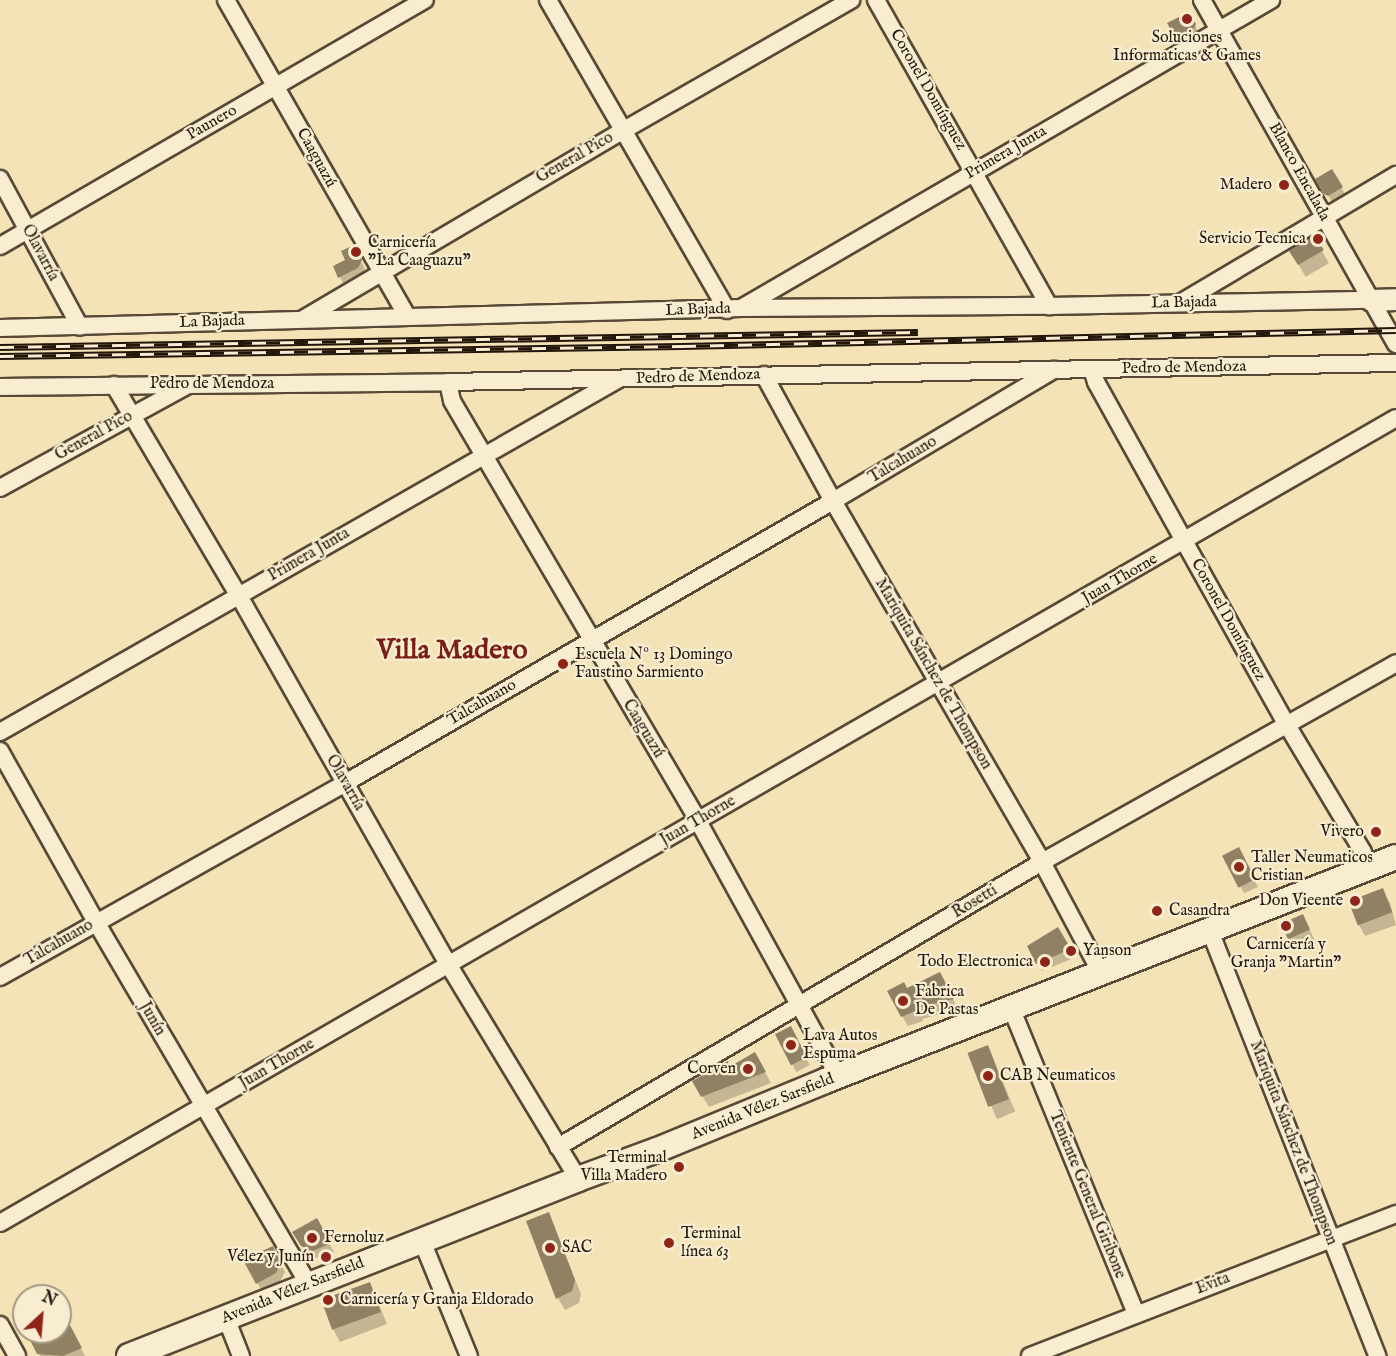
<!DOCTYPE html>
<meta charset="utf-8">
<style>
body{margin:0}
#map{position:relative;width:1396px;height:1356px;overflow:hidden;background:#f5e3b8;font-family:"IM FELL English",serif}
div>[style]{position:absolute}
.shadow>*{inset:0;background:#0003;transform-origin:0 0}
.building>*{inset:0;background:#908165;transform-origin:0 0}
.roads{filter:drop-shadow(2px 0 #574936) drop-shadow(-2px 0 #574936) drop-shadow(0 2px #574936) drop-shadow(0 -2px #574936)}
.minor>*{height:16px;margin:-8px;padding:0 8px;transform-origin:8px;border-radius:8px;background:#f8edd1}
.tertiary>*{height:21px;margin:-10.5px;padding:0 10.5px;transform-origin:10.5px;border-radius:10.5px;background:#f8edd1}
.secondary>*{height:24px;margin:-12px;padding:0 12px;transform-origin:12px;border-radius:12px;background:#f8edd1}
.rail>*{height:7px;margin-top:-3.5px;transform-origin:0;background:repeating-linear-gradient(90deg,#f8edd1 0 14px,#22160b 0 28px);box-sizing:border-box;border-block:2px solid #22160b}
.dots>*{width:16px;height:16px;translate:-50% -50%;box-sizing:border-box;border:3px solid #f8edd1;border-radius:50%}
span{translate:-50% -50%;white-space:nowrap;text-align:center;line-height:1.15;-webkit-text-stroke:4.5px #f8edd1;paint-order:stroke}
.poi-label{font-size:16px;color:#22160b}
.right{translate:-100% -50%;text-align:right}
.left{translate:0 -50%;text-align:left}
.street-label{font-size:16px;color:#22160b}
.town-label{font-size:28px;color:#7a1f14;font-weight:700}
.north{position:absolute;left:12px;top:1284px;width:60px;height:60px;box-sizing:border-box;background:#f8edd1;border:2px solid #a29782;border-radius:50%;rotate:26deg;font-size:16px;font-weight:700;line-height:24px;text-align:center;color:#22160b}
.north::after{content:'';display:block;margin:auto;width:21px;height:27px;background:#8f2418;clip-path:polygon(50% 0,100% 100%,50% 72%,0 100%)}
</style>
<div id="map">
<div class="shadow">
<div style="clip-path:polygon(1189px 14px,1199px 33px,1182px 47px,1169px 24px)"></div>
<div style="clip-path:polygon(1332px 171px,1346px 196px,1333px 203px,1317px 179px)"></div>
<div style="left:1315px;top:239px;width:28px;height:27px;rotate:60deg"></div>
<div style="clip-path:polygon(358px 255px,365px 269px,362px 276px,344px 285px,335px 267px)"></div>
<div style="clip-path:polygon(1224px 856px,1242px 857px,1258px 887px,1244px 893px)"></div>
<div style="clip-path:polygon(1383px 890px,1390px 903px,1396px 925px,1365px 936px,1358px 923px)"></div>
<div style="clip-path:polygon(1303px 916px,1316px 943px,1296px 951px,1289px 939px)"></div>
<div style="clip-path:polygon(1057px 929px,1074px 958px,1042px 971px,1029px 947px)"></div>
<div style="clip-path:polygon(945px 984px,958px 1009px,922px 1019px,923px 1021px,908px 1026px,902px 1016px,906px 990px)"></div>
<div style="left:790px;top:1028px;width:42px;height:15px;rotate:62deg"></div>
<div style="left:988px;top:1047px;width:70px;height:20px;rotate:67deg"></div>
<div style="clip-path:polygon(755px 1054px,771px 1083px,709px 1107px,694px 1082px,727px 1063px,730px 1068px)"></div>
<div style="clip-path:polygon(549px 1214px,581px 1294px,579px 1303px,565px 1310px,558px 1298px)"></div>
<div style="clip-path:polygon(316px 1220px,334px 1252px,318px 1258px,308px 1254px,298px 1240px)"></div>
<div style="clip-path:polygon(272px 1248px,285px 1272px,280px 1281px,262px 1291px,245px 1261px)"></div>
<div style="clip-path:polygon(370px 1283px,387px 1324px,340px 1342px,333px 1329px)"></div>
<div style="clip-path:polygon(60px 1316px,70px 1327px,85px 1356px,40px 1356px,28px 1333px,60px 1332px)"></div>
</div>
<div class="building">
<div style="clip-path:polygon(1189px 12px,1196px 24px,1192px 32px,1176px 40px,1167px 23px)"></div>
<div style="clip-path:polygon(1332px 169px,1343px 187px,1328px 196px,1324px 194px,1315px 179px)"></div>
<div style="clip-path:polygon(1312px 237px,1316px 238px,1324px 250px,1298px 265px,1289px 251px)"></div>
<div style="clip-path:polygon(354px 245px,362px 260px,358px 268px,338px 278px,333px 266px,345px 260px,341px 251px)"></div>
<div style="left:1239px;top:847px;width:36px;height:19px;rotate:63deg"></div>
<div style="left:1383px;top:888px;width:26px;height:37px;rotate:69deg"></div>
<div style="left:1303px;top:914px;width:17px;height:24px;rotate:66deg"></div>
<div style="clip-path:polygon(1058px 927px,1071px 949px,1036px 964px,1027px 946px)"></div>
<div style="clip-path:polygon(940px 972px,954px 999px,917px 1008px,918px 1010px,901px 1017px,887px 991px,904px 982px,907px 988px)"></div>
<div style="left:791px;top:1026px;width:35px;height:18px;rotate:63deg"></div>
<div style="left:988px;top:1045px;width:58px;height:22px;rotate:69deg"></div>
<div style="clip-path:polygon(755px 1052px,766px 1072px,701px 1097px,692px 1081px,728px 1061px,729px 1067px)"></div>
<div style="clip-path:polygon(549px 1212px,575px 1280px,572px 1291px,556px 1299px,526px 1221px)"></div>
<div style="clip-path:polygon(317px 1218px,331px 1243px,313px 1251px,301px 1246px,292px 1232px)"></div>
<div style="clip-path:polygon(273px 1246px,281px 1263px,276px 1273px,256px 1284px,243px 1260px)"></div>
<div style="left:370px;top:1282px;width:32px;height:52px;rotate:70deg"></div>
<div style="clip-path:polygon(60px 1306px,82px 1348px,63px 1356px,37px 1354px,26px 1332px,60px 1332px)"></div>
</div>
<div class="roads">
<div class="minor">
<div style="left:226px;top:0;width:364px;rotate:60.2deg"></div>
<div style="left:548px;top:0;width:358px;rotate:60deg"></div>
<div style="left:876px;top:0;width:352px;rotate:60.5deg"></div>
<div style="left:1202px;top:0;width:395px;rotate:60.6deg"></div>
<div style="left:0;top:179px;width:168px;rotate:61.6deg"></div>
<div style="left:0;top:246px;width:491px;rotate:-30.1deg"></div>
<div style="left:1182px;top:302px;width:249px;rotate:-30.7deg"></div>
<div style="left:743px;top:307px;width:611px;rotate:-30.18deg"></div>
<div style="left:303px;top:319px;width:373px;rotate:-30.5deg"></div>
<div style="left:624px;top:130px;width:262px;rotate:-29.8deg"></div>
<div style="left:0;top:328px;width:742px;rotate:-1.54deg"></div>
<div style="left:742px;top:308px;width:307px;rotate:-0.4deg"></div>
<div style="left:1049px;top:306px;width:322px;rotate:-1.1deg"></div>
<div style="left:1092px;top:369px;width:14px;rotate:73deg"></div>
<div style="left:1096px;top:382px;width:182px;rotate:61deg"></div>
<div style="left:1184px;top:541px;width:211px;rotate:60.8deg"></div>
<div style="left:1287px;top:725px;width:148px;rotate:59.1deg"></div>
<div style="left:1363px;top:852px;width:16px;rotate:76deg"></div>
<div style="left:764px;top:375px;width:144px;rotate:61.3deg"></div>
<div style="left:833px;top:501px;width:417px;rotate:59.9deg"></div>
<div style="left:1042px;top:862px;width:126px;rotate:62deg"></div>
<div style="left:448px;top:382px;width:19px;rotate:78deg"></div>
<div style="left:452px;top:401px;width:487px;rotate:59.6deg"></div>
<div style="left:698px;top:821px;width:291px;rotate:61.2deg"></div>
<div style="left:114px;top:385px;width:245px;rotate:59.4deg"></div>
<div style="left:239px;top:596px;width:423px;rotate:60.4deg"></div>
<div style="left:448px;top:964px;width:251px;rotate:58.8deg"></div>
<div style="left:0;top:387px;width:448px;rotate:-0.6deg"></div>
<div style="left:448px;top:382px;width:948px;rotate:-1.15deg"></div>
<div style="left:0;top:488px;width:212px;rotate:-28.7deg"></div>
<div style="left:0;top:732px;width:710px;rotate:-29.7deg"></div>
<div style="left:0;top:751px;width:196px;rotate:60.7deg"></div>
<div style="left:96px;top:922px;width:420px;rotate:59.6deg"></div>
<div style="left:1210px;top:931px;width:457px;rotate:68.5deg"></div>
<div style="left:0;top:977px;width:396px;rotate:-29.3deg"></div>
<div style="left:345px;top:783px;width:564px;rotate:-30.02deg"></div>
<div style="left:833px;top:501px;width:257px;rotate:-30.7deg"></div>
<div style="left:1012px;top:1010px;width:328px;rotate:67.8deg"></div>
<div style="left:558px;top:1147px;width:562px;rotate:-30.49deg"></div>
<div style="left:1042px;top:862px;width:406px;rotate:-29.3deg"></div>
<div style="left:0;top:1223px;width:1611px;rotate:-29.97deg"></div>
<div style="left:422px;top:1241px;width:124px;rotate:67.8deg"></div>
<div style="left:226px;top:1318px;width:41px;rotate:68.5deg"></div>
<div style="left:0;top:1325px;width:35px;rotate:61deg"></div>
<div style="left:1030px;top:1356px;width:393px;rotate:-21.2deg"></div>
</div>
<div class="tertiary">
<div style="left:1371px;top:300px;width:25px;rotate:-2deg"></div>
</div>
<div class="secondary">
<div style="left:129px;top:1356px;width:483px;rotate:-21.5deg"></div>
<div style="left:578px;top:1179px;width:84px;rotate:-20.2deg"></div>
<div style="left:657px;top:1150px;width:182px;rotate:-22.3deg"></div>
<div style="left:825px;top:1081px;width:613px;rotate:-21.42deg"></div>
</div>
</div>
<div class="rail">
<div style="left:0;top:347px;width:918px;rotate:-0.94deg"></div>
<div style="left:0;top:356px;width:682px;rotate:-0.84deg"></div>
<div style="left:682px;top:346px;width:714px;rotate:-1.28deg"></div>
</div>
<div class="dots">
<div style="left:1187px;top:19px;background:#8f2418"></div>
<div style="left:1284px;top:185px;background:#8f2418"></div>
<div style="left:1318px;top:239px;background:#8f2418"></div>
<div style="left:356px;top:252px;background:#8f2418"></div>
<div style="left:563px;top:664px;background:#8f2418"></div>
<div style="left:1376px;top:832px;background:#8f2418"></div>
<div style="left:1239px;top:867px;background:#8f2418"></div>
<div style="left:1355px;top:901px;background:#8f2418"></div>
<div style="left:1157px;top:911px;background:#8f2418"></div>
<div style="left:1286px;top:926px;background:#8f2418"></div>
<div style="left:1071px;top:951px;background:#8f2418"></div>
<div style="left:1045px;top:962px;background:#8f2418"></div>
<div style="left:903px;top:1001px;background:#8f2418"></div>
<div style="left:791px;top:1045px;background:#8f2418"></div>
<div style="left:748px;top:1069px;background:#8f2418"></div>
<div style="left:988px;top:1076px;background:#8f2418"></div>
<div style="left:679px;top:1167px;background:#8f2418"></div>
<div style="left:312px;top:1238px;background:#8f2418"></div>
<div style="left:669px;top:1243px;background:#8f2418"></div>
<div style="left:550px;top:1248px;background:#8f2418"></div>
<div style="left:326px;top:1257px;background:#8f2418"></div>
<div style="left:328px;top:1300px;background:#8f2418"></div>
</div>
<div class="poi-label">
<span style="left:1187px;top:47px">Soluciones<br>Informaticas &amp; Games</span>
<span class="right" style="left:1272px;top:185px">Madero</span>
<span class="right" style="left:1306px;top:239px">Servicio Tecnica</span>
<span class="left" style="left:368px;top:252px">Carnicería<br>"La Caaguazu"</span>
<span class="left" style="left:575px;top:664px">Escuela Nº 13 Domingo<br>Faustino Sarmiento</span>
<span class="right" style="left:1364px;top:832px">Vivero</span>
<span class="left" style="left:1251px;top:867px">Taller Neumaticos<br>Cristian</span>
<span class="right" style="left:1343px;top:901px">Don Vieente</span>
<span class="left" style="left:1169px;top:911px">Casandra</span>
<span style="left:1286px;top:954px">Carnicería y<br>Granja "Martin"</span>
<span class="left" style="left:1083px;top:951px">Yanson</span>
<span class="right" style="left:1033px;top:962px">Todo Electronica</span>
<span class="left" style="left:915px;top:1001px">Fabrica<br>De Pastas</span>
<span class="left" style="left:803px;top:1045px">Lava Autos<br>Espuma</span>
<span class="right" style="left:736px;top:1069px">Corven</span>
<span class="left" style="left:1000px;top:1076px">CAB Neumaticos</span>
<span class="right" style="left:667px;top:1167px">Terminal<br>Villa Madero</span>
<span class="left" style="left:681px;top:1243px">Terminal<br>línea 63</span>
<span class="left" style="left:324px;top:1238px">Fernoluz</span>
<span class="left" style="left:562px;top:1248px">SAC</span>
<span class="right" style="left:314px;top:1257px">Vélez y Junín</span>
<span class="left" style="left:340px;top:1300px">Carnicería y Granja Eldorado</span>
</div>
<div class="street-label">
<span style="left:928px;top:90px;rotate:60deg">Coronel Domínguez</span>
<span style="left:212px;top:123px;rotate:-30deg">Paunero</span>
<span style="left:1006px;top:153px;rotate:-30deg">Primera Junta</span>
<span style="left:316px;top:158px;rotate:61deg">Caaguazú</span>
<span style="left:575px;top:158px;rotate:-30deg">General Pico</span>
<span style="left:1299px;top:172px;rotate:61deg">Blanco Encalada</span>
<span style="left:40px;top:253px;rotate:62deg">Olavarría</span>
<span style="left:1184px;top:303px;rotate:-1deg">La Bajada</span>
<span style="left:698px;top:310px;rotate:-2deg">La Bajada</span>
<span style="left:212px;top:322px;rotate:-2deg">La Bajada</span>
<span style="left:1184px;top:368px;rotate:-1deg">Pedro de Mendoza</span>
<span style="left:698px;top:377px;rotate:-2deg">Pedro de Mendoza</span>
<span style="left:212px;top:384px">Pedro de Mendoza</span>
<span style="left:94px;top:436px;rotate:-29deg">General Pico</span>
<span style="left:903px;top:460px;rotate:-31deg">Talcahuano</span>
<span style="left:309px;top:555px;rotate:-30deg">Primera Junta</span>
<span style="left:1120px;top:579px;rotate:-30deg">Juan Thorne</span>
<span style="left:1228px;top:620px;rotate:61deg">Coronel Domínguez</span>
<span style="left:933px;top:674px;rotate:60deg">Mariquita Sánchez de Thompson</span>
<span style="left:482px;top:703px;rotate:-30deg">Talcahuano</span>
<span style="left:643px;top:729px;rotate:59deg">Caaguazú</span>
<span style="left:345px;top:783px;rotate:60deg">Olavarría</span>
<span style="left:698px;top:821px;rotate:-30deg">Juan Thorne</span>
<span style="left:975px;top:902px;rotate:-31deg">Rosetti</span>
<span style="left:59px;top:943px;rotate:-30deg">Talcahuano</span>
<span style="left:152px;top:1019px;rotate:60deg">Junín</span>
<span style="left:277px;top:1064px;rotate:-30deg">Juan Thorne</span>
<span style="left:763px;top:1107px;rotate:-22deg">Avenida Vélez Sarsfield</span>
<span style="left:1293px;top:1143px;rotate:69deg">Mariquita Sánchez de Thompson</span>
<span style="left:1087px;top:1195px;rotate:68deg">Teniente General Giribone</span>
<span style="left:1213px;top:1284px;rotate:-21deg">Evita</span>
<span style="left:293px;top:1291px;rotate:-22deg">Avenida Vélez Sarsfield</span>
</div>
<div class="town-label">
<span style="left:452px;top:651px">Villa Madero</span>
</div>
<div class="north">N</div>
</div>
